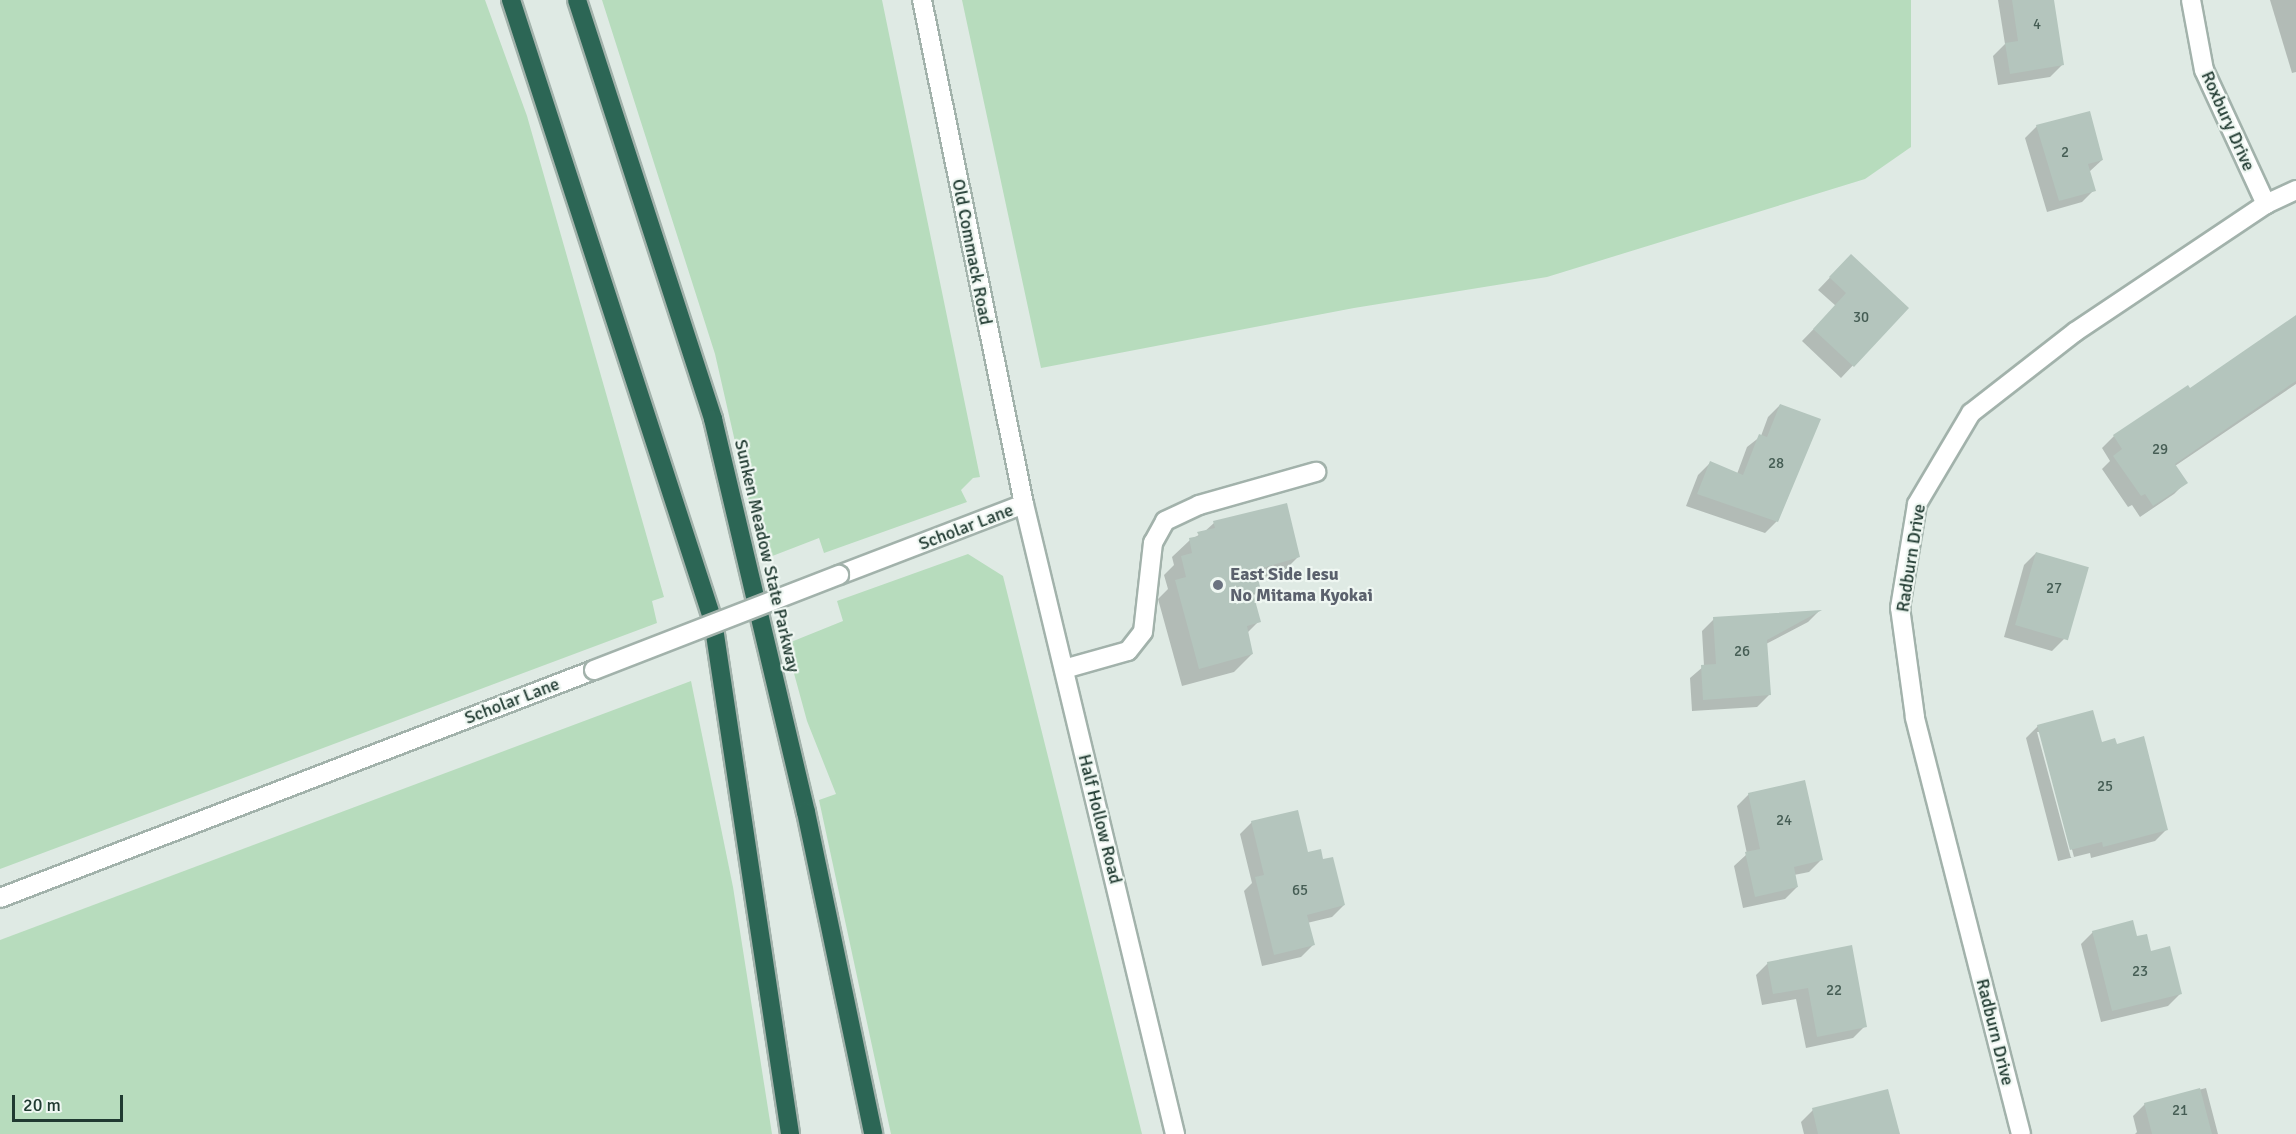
<!DOCTYPE html>
<style>
body{margin:0}
#map{position:relative;width:2296px;height:1134px;overflow:hidden;background:#dfeae4;font-family:Signika,sans-serif}
div>[style]{position:absolute}
.green>*{inset:0;background:#b7dcbd}
.shadow>*{inset:0;background:#0003}
.building>*{inset:0;background:#b4c5bd;transform-origin:0 0}
.roads{filter:drop-shadow(2px 0 #a2b2ab) drop-shadow(-2px 0 #a2b2ab) drop-shadow(0 2px #a2b2ab) drop-shadow(0 -2px #a2b2ab)}
.minor>*{height:18px;margin:-9px;padding:0 9px;transform-origin:9px;border-radius:9px;background:#fff}
.highway>*{height:18px;margin:-9px;padding:0 9px;transform-origin:9px;border-radius:9px;background:#2c6655}
.bridges{filter:drop-shadow(2px 0 #a2b2ab) drop-shadow(-2px 0 #a2b2ab) drop-shadow(0 2px #a2b2ab) drop-shadow(0 -2px #a2b2ab)}
.minor-bridge>*{height:18px;margin:-9px;padding:0 9px;transform-origin:9px;border-radius:9px;background:#fff}
.dots>*{width:16px;height:16px;translate:-50% -50%;box-sizing:border-box;border:3px solid #eff7f2;border-radius:50%}
span{translate:-50% -50%;white-space:nowrap;text-align:center;line-height:1.15;-webkit-text-stroke:4.5px #eff7f2;paint-order:stroke}
.number-label{font-size:15px;color:#455d54}
.number-label span{-webkit-text-stroke-width:0}
.street-label{font-size:18px;color:#203a31}
.worship-label{font-size:18px;color:#5b616d;font-weight:700}
.left{translate:0 -50%;text-align:left}
.scale{position:absolute;left:12px;top:1095px;width:111px;height:27px;box-sizing:border-box;border:3px solid #203a31;border-top:0;padding-left:8px;font-size:18px;line-height:21px;white-space:nowrap;color:#203a31;-webkit-text-stroke:4px #eff7f2;paint-order:stroke}
</style>
<div id="map">
<div class="green">
<div style="clip-path:polygon(0 0,485px 0,527px 116px,664px 597px,652px 601px,657px 623px,0 869px)"></div>
<div style="clip-path:polygon(602px 0,882px 0,980px 477px,973px 478px,961px 490px,967px 502px,824px 553px,819px 538px,762px 560px,715px 354px)"></div>
<div style="clip-path:polygon(962px 0,1911px 0,1911px 147px,1865px 179px,1547px 277px,1354px 308px,1041px 368px)"></div>
<div style="clip-path:polygon(968px 554px,1003px 576px,1142px 1134px,891px 1134px,819px 800px,836px 794px,807px 721px,786px 644px,843px 621px,837px 601px)"></div>
<div style="clip-path:polygon(691px 681px,733px 887px,772px 1134px,0 1134px,0 940px)"></div>
</div>
<div class="shadow">
<div style="clip-path:polygon(1998px 0,2052px 0,2062px 65px,2050px 77px,1998px 85px,1993px 56px,2005px 44px)"></div>
<div style="clip-path:polygon(2270px 0,2296px 0,2296px 72px,2292px 73px)"></div>
<div style="clip-path:polygon(2037px 126px,2102px 160px,2089px 172px,2094px 190px,2082px 202px,2047px 212px,2025px 138px)"></div>
<div style="clip-path:polygon(1839px 268px,1907px 308px,1841px 378px,1802px 341px,1836px 306px,1818px 290px)"></div>
<div style="clip-path:polygon(2296px 318px,2296px 384px,2175px 466px,2186px 482px,2174px 494px,2140px 517px,2132px 505px,2128px 507px,2102px 469px,2110px 461px,2102px 448px,2114px 436px,2188px 387px,2190px 390px)"></div>
<div style="clip-path:polygon(1780px 405px,1819px 420px,1777px 521px,1765px 533px,1686px 506px,1698px 475px,1710px 463px,1737px 474px,1747px 447px,1761px 436px,1768px 417px)"></div>
<div style="clip-path:polygon(1214px 523px,1298px 557px,1281px 574px,1257px 582px,1259px 590px,1252px 597px,1259px 621px,1247px 633px,1252px 654px,1234px 672px,1182px 686px,1158px 599px,1168px 589px,1164px 575px,1174px 565px,1172px 557px,1190px 540px,1204px 532px)"></div>
<div style="clip-path:polygon(2036px 553px,2064px 639px,2052px 651px,2004px 637px,2024px 565px)"></div>
<div style="clip-path:polygon(1818px 612px,1808px 622px,1766px 644px,1769px 695px,1757px 707px,1692px 711px,1690px 678px,1704px 666px,1702px 631px,1714px 619px)"></div>
<div style="clip-path:polygon(evenodd,2038px 726px,2101px 744px,2167px 829px,2155px 841px,2091px 858px,2090px 853px,2058px 861px,2026px 738px,2038px 726px,2037px 732px,2041px 732px,2074px 857px,2071px 858px,2037px 732px)"></div>
<div style="clip-path:polygon(1749px 794px,1821px 860px,1809px 872px,1794px 875px,1797px 887px,1785px 899px,1743px 908px,1734px 866px,1747px 854px,1737px 806px)"></div>
<div style="clip-path:polygon(1252px 822px,1322px 861px,1344px 905px,1332px 917px,1307px 923px,1313px 945px,1301px 957px,1262px 966px,1244px 891px,1252px 883px,1240px 834px)"></div>
<div style="clip-path:polygon(2093px 932px,2136px 938px,2150px 953px,2180px 994px,2168px 1006px,2101px 1022px,2081px 944px)"></div>
<div style="clip-path:polygon(1850px 947px,1865px 1026px,1853px 1038px,1806px 1048px,1796px 999px,1762px 1005px,1756px 975px,1768px 963px)"></div>
<div style="clip-path:polygon(2206px 1088px,2218px 1134px,2135px 1134px,2137px 1132px,2133px 1116px,2145px 1104px)"></div>
<div style="clip-path:polygon(1813px 1110px,1898px 1134px,1804px 1134px,1801px 1122px)"></div>
</div>
<div class="building">
<div style="clip-path:polygon(2012px 0,2054px 0,2064px 65px,2010px 74px,2005px 43px,2018px 41px)"></div>
<div style="clip-path:polygon(2090px 111px,2103px 160px,2088px 164px,2096px 191px,2059px 201px,2036px 125px)"></div>
<div style="clip-path:polygon(1851px 254px,1909px 308px,1854px 367px,1813px 329px,1846px 293px,1829px 277px)"></div>
<div style="clip-path:polygon(2296px 315px,2296px 381px,2175px 464px,2188px 483px,2153px 506px,2145px 494px,2141px 496px,2113px 456px,2122px 449px,2113px 435px,2188px 385px,2190px 388px)"></div>
<div style="clip-path:polygon(1780px 404px,1821px 419px,1778px 522px,1697px 494px,1710px 461px,1743px 475px,1759px 434px,1767px 437px)"></div>
<div style="clip-path:polygon(1287px 503px,1300px 557px,1256px 570px,1261px 591px,1253px 593px,1261px 622px,1247px 626px,1253px 654px,1199px 669px,1175px 580px,1186px 577px,1181px 556px,1192px 553px,1189px 538px,1199px 536px,1197px 532px,1215px 528px,1213px 521px)"></div>
<div style="left:2036px;top:552px;width:55px;height:76px;rotate:16deg"></div>
<div style="clip-path:polygon(1822px 610px,1767px 640px,1771px 695px,1703px 700px,1701px 665px,1716px 664px,1713px 617px)"></div>
<div style="clip-path:polygon(2093px 710px,2102px 742px,2115px 738px,2117px 744px,2144px 736px,2168px 830px,2103px 847px,2102px 842px,2070px 850px,2037px 725px)"></div>
<div style="clip-path:polygon(1805px 780px,1823px 860px,1794px 867px,1798px 887px,1755px 897px,1745px 852px,1760px 849px,1748px 793px)"></div>
<div style="clip-path:polygon(1298px 810px,1308px 852px,1321px 849px,1323px 859px,1333px 857px,1345px 905px,1307px 915px,1315px 945px,1274px 955px,1255px 877px,1264px 875px,1251px 821px)"></div>
<div style="clip-path:polygon(2133px 920px,2137px 936px,2147px 934px,2151px 951px,2170px 946px,2182px 994px,2112px 1011px,2092px 931px)"></div>
<div style="clip-path:polygon(1852px 945px,1867px 1027px,1817px 1037px,1808px 988px,1773px 994px,1767px 962px)"></div>
<div style="clip-path:polygon(2200px 1088px,2212px 1134px,2152px 1134px,2144px 1103px)"></div>
<div style="clip-path:polygon(1888px 1089px,1900px 1134px,1818px 1134px,1812px 1108px)"></div>
</div>
<div class="roads">
<div class="minor">
<div style="left:922px;top:0;width:514px;rotate:78.56deg"></div>
<div style="left:1024px;top:504px;width:648px;rotate:76.52deg"></div>
<div style="left:2191px;top:0;width:71px;rotate:79.5deg"></div>
<div style="left:2204px;top:70px;width:148px;rotate:65.2deg"></div>
<div style="left:839px;top:575px;width:198px;rotate:-21deg"></div>
<div style="left:1064px;top:669px;width:66px;rotate:-15.7deg"></div>
<div style="left:1128px;top:651px;width:24px;rotate:-52deg"></div>
<div style="left:1143px;top:632px;width:90px;rotate:-83.6deg"></div>
<div style="left:1153px;top:543px;width:25px;rotate:-61deg"></div>
<div style="left:1165px;top:521px;width:38px;rotate:-25deg"></div>
<div style="left:1199px;top:505px;width:122px;rotate:-15.8deg"></div>
<div style="left:0;top:898px;width:636px;rotate:-21deg"></div>
<div style="left:2021px;top:1134px;width:430px;rotate:-104.3deg"></div>
<div style="left:1915px;top:717px;width:110px;rotate:-97.8deg"></div>
<div style="left:1900px;top:608px;width:105px;rotate:-80.7deg"></div>
<div style="left:1917px;top:504px;width:106px;rotate:-59.3deg"></div>
<div style="left:1971px;top:413px;width:132px;rotate:-37.9deg"></div>
<div style="left:2075px;top:332px;width:230px;rotate:-33.8deg"></div>
<div style="left:2266px;top:204px;width:33px;rotate:-25deg"></div>
</div>
<div class="highway">
<div style="left:511px;top:0;width:653px;rotate:71.98deg"></div>
<div style="left:713px;top:621px;width:519px;rotate:81.46deg"></div>
<div style="left:577px;top:0;width:441px;rotate:72deg"></div>
<div style="left:713px;top:419px;width:404px;rotate:76.7deg"></div>
<div style="left:806px;top:812px;width:329px;rotate:78.2deg"></div>
</div>
</div>
<div class="bridges">
<div class="minor-bridge">
<div style="left:594px;top:670px;width:263px;rotate:-21.2deg"></div>
</div>
</div>
<div class="dots">
<div style="left:1218px;top:585px;background:#6b7280"></div>
</div>
<div class="number-label">
<span style="left:2037px;top:25px">4</span>
<span style="left:2065px;top:153px">2</span>
<span style="left:1861px;top:318px">30</span>
<span style="left:2160px;top:450px">29</span>
<span style="left:1776px;top:464px">28</span>
<span style="left:2054px;top:589px">27</span>
<span style="left:1742px;top:652px">26</span>
<span style="left:2105px;top:787px">25</span>
<span style="left:1784px;top:821px">24</span>
<span style="left:1300px;top:891px">65</span>
<span style="left:2140px;top:972px">23</span>
<span style="left:1834px;top:991px">22</span>
<span style="left:2180px;top:1111px">21</span>
</div>
<div class="street-label">
<span style="left:2228px;top:121px;rotate:66deg">Roxbury Drive</span>
<span style="left:972px;top:252px;rotate:79deg">Old Commack Road</span>
<span style="left:966px;top:527px;rotate:-21deg">Scholar Lane</span>
<span style="left:767px;top:556px;rotate:77deg">Sunken Meadow State Parkway</span>
<span style="left:1911px;top:558px;rotate:-81deg">Radburn Drive</span>
<span style="left:512px;top:701px;rotate:-21deg">Scholar Lane</span>
<span style="left:1100px;top:819px;rotate:76deg">Half Hollow Road</span>
<span style="left:1995px;top:1032px;rotate:76deg">Radburn Drive</span>
</div>
<div class="worship-label">
<span class="left" style="left:1230px;top:585px">East Side Iesu<br>No Mitama Kyokai</span>
</div>
<div class="scale">20 m</div>
</div>
